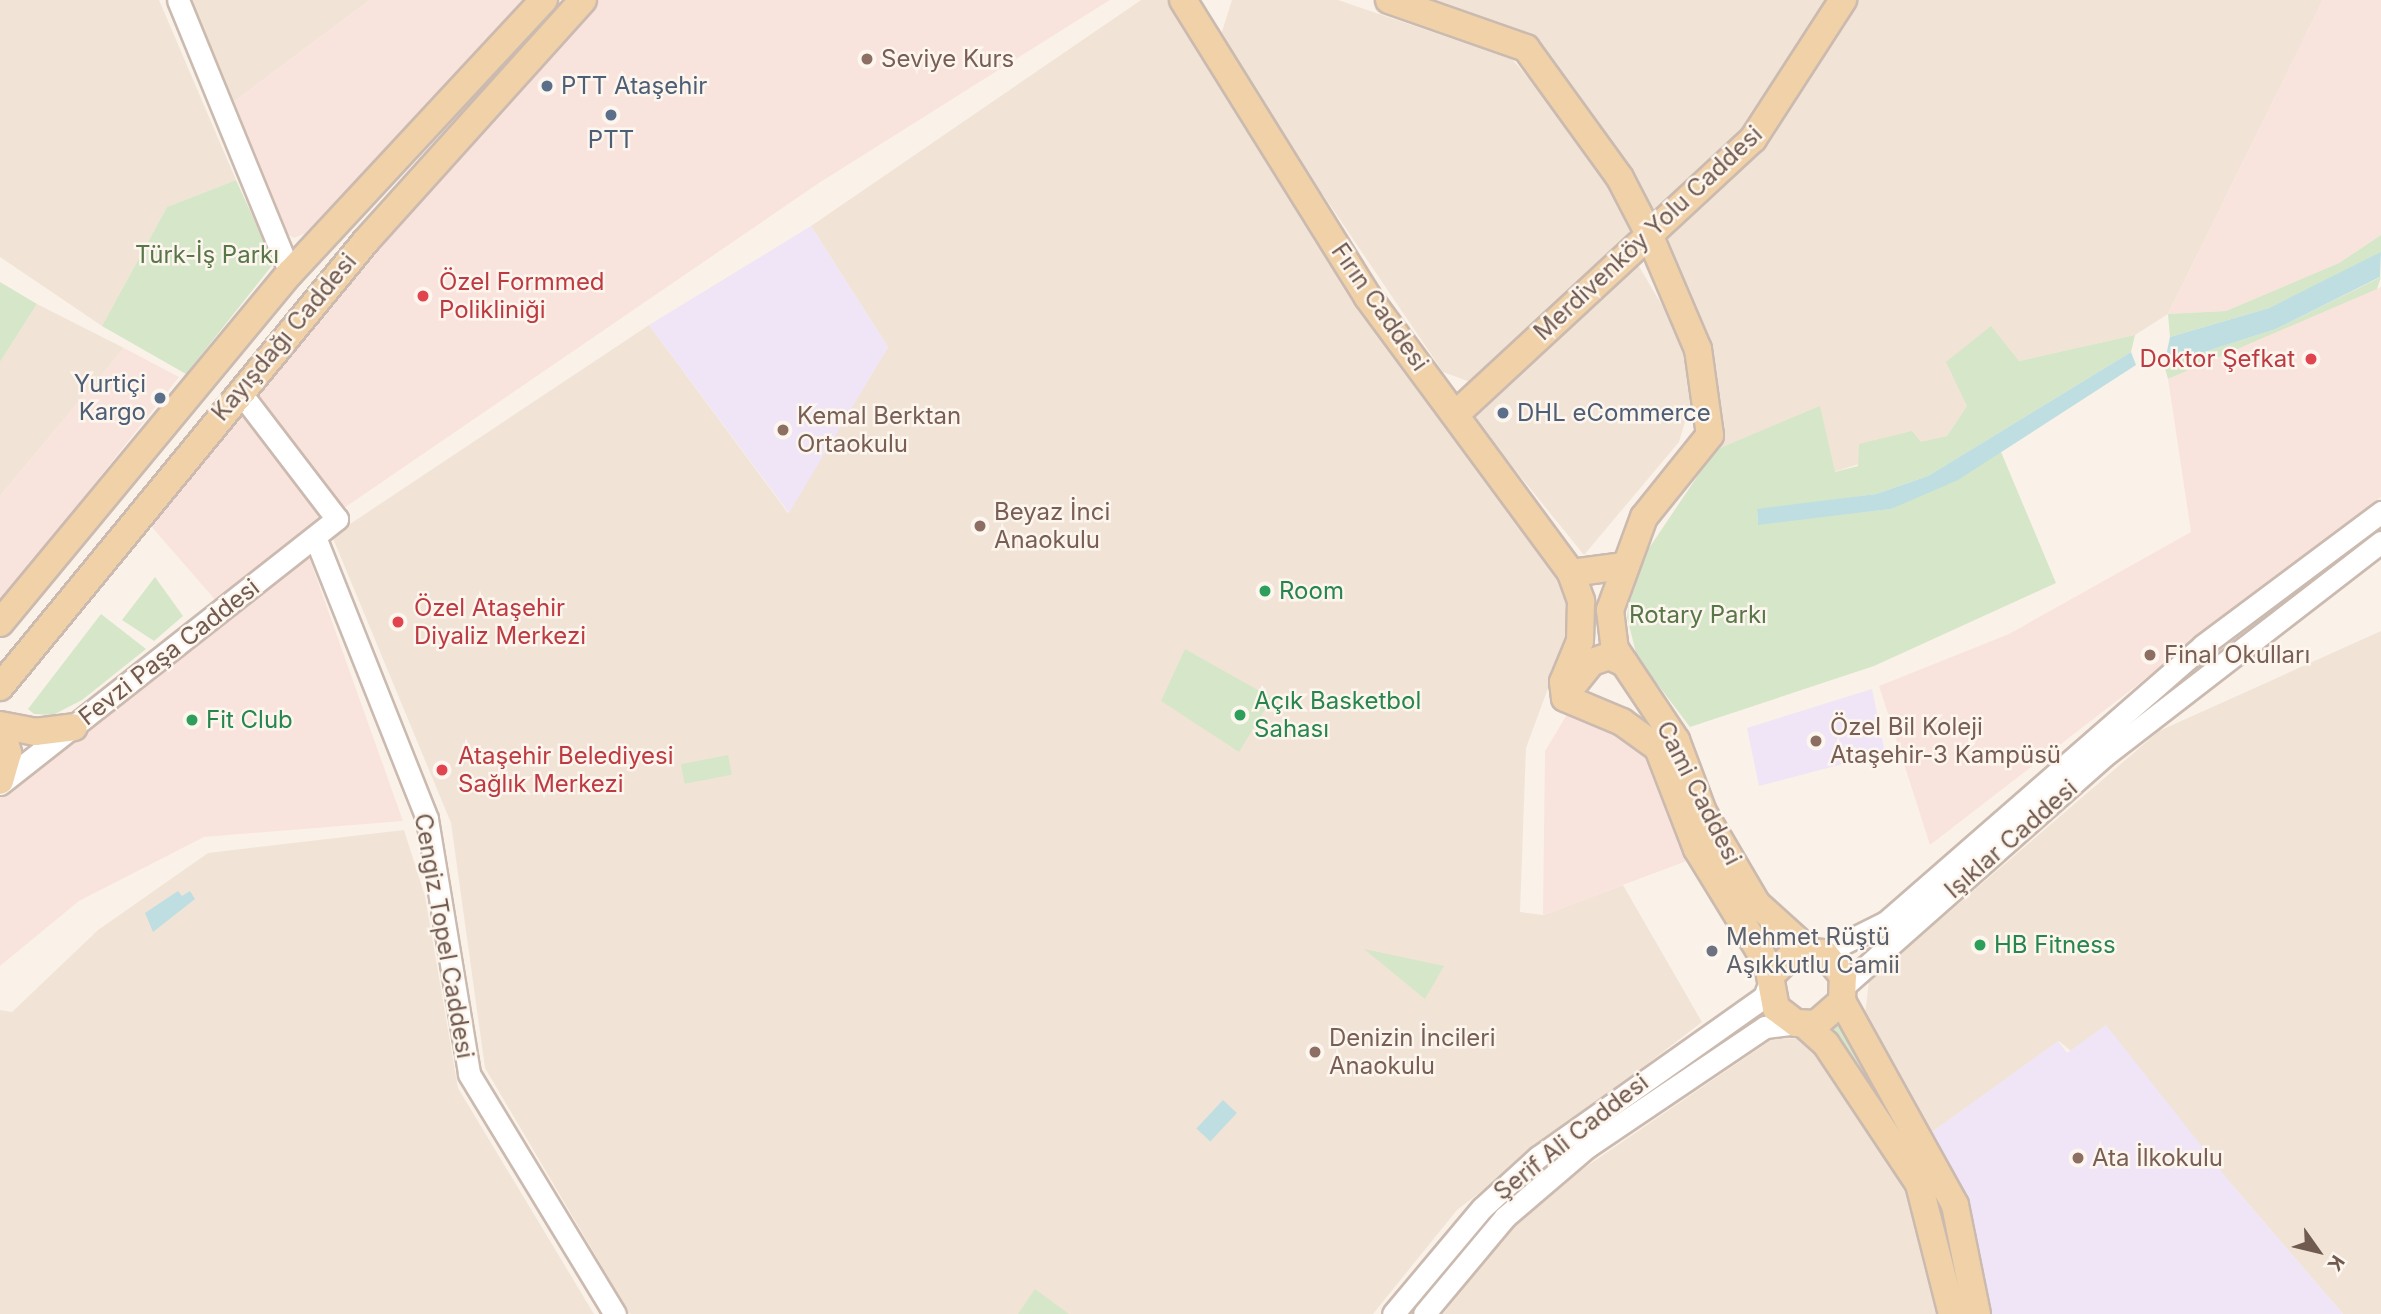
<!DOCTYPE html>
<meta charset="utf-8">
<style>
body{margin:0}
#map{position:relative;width:2381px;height:1314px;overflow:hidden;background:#faf2e8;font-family:Inter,sans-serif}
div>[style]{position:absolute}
.residential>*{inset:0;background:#f1e4d7}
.commercial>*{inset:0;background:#f9e4dd}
.education>*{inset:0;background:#efe5f6}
.green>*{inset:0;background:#d6e6c8;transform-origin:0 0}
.water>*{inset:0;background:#bfdee1;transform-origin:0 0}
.roads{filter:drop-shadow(2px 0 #cbbaaf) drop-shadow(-2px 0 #cbbaaf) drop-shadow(0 2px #cbbaaf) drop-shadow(0 -2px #cbbaaf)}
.minor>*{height:21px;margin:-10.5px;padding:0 10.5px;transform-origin:10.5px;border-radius:10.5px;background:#fff}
.major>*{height:26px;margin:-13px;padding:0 13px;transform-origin:13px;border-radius:13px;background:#f1d2a8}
.dots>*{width:19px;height:19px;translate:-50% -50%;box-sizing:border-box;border:4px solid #fdf6ee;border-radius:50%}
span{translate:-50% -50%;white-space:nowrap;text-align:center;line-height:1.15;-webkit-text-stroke:5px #fdf6ee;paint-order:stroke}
.education-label{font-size:24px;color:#785e54}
.left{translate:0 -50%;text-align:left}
.service-label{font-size:24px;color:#4e5e75}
.right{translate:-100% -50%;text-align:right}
.street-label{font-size:24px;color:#715a4f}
.park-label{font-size:24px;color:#587648}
.health-label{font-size:24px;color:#be3a42}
.leisure-label{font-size:24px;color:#27864d}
.worship-label{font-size:24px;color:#5b616d}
.north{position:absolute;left:2283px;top:1216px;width:70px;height:70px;-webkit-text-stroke:5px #fdf6ee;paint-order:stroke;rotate:124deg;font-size:19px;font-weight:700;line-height:28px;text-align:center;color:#715a4f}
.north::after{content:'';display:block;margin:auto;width:24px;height:32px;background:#715a4f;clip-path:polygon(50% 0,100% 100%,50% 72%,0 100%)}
</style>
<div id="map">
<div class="residential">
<div style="clip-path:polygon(0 0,159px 0,236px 180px,167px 207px,102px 326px,0 257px)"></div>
<div style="clip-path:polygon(185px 0,370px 0,231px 104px)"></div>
<div style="clip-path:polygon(1141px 0,1172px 0,1564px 585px,1574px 618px,1526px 748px,1520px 912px,1543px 915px,1623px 885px,1702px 1022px,1457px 1210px,1373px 1314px,630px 1314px,485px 1068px,451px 823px,332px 536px,649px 325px,788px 513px,888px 347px,811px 226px)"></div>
<div style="clip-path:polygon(1232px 0,1338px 0,1512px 59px,1577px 135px,1636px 228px,1470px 382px,1443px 372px,1219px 41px)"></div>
<div style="clip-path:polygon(1407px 0,1832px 0,1747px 129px,1650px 215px,1542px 48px)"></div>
<div style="clip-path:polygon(1854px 0,2323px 0,2168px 314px,2135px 335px,2019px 361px,1967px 406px,1947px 436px,1834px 472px,1819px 407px,1715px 450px,1720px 417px,1713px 347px,1661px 238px)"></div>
<div style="clip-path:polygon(1637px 263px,1682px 339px,1691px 402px,1679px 442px,1584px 555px,1473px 418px)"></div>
<div style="clip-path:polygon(37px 304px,124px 348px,0 496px,0 362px)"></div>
<div style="clip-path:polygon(2381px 631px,2381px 1314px,2343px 1314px,2234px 1187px,2059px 1041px,1932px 1132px,1863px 1030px,1869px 981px,2159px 731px)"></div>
<div style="clip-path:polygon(404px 830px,425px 896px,458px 1088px,594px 1314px,0 1314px,0 1010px,12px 1012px,98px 930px,208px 853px)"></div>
<div style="clip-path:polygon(1774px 1038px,1810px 1039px,1903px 1181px,1939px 1314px,1443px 1314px,1505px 1235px,1565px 1181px)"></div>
</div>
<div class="commercial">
<div style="clip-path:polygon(370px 0,527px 0,311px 231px,294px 238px,283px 232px,231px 104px)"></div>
<div style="clip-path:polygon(596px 0,1110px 0,819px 183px,328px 519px,217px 602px,144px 518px,401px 213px)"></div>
<div style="clip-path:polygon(2323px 0,2381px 0,2381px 235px,2339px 263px,2226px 311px,2168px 314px)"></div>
<div style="clip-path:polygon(2381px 287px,2381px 497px,1930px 845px,1879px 686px,2009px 634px,2191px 532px,2168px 379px)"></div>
<div style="clip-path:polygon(124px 348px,179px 377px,0 603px,0 496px)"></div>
<div style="clip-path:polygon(308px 554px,403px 821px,204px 837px,79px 901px,0 966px,0 796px)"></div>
<div style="clip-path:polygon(1569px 711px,1651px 753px,1692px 859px,1543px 915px,1545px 751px)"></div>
</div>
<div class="education">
<div style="clip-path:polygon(811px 226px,888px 347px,789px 513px,649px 325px)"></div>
<div style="clip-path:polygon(1872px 689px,1885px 753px,1759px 786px,1747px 728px)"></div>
<div style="clip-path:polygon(2106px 1025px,2234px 1187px,2343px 1314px,1986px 1314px,1957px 1185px,1932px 1132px,2058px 1041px,2067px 1053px)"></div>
</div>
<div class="green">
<div style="clip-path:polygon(236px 180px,274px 263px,186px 374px,102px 326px,167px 207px)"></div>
<div style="clip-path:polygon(2381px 235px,2381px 252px,2373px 258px,2269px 308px,2170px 337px,2168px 314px,2226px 311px,2339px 263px)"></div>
<div style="clip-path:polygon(2381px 277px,2377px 289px,2168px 379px,2164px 365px,2276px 329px)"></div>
<div style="clip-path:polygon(0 282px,37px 304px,0 362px)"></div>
<div style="clip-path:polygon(1991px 326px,2019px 361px,2135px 335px,2131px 352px,1928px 476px,1876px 494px,1757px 510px,1758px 524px,1891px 509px,2001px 452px,2056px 583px,1874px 666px,1690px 727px,1637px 657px,1627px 617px,1633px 572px,1715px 450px,1820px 406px,1835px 472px,1858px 466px,1859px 444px,1912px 431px,1921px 442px,1947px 436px,1967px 406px,1946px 362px)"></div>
<div style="clip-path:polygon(155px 577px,183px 616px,154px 641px,122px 620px)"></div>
<div style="clip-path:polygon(101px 614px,146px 649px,82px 700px,53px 715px,34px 714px,28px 709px)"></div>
<div style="clip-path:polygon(1185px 649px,1272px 698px,1239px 752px,1161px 701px)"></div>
<div style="left:728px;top:755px;width:20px;height:48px;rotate:79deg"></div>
<div style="clip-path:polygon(1364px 949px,1444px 966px,1425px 999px)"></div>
<div style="clip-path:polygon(1759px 1011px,1764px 1016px,1586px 1139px,1416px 1314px,1409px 1314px,1475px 1231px,1585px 1129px)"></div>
<div style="clip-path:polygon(1836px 1020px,1947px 1207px,1967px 1314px,1960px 1314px,1941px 1209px,1918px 1164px,1825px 1029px)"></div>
<div style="clip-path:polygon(1035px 1289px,1069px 1314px,1018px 1314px)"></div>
</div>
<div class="water">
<div style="clip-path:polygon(2381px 252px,2380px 277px,2276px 329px,2164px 365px,2170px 337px,2269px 308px)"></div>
<div style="clip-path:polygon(2131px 352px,2136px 365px,1958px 480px,1891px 509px,1758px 525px,1757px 509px,1876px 494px,1928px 476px)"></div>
<div style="clip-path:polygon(178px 891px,182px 896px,190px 891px,195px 899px,153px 932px,145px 913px)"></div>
<div style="left:1223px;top:1100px;width:19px;height:39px;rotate:43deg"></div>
</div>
<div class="roads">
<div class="minor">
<div style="left:178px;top:0;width:295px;rotate:67.7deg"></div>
<div style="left:315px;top:537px;width:303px;rotate:68.3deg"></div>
<div style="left:427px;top:819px;width:258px;rotate:80.6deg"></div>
<div style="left:469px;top:1074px;width:281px;rotate:58.7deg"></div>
<div style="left:0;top:784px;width:429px;rotate:-38.2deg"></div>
<div style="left:337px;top:519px;width:161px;rotate:-127.4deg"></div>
<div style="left:1824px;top:953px;width:69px;rotate:-26.6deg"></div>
<div style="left:1886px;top:922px;width:420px;rotate:-41.1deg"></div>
<div style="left:2202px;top:646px;width:224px;rotate:-36.8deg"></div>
<div style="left:1844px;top:986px;width:347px;rotate:-41.5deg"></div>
<div style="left:2104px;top:756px;width:350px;rotate:-37.7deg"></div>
<div style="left:1393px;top:1314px;width:138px;rotate:-50deg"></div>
<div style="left:1482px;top:1208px;width:76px;rotate:-42.3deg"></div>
<div style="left:1538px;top:1157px;width:277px;rotate:-35.3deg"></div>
<div style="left:1764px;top:997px;width:14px;rotate:-69deg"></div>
<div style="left:1424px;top:1314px;width:126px;rotate:-50.1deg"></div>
<div style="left:1505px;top:1217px;width:108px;rotate:-40.5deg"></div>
<div style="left:1587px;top:1147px;width:215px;rotate:-34deg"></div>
<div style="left:1765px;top:1027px;width:31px;rotate:-7deg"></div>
</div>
<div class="major">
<div style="left:1183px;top:0;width:349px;rotate:58.1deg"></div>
<div style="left:1367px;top:296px;width:344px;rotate:53.6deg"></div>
<div style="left:1571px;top:573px;width:30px;rotate:70deg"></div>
<div style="left:1581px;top:601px;width:40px;rotate:91.4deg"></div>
<div style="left:1580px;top:641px;width:44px;rotate:112.5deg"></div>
<div style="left:1563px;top:682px;width:16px;rotate:83deg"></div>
<div style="left:1389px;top:0;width:145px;rotate:19.3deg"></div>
<div style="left:1526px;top:48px;width:160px;rotate:54.1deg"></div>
<div style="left:1620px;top:178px;width:61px;rotate:62.6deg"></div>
<div style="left:1648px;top:232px;width:127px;rotate:66.9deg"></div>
<div style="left:1698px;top:349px;width:87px;rotate:82.1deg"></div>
<div style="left:1710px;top:435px;width:105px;rotate:128.8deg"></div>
<div style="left:1644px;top:517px;width:99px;rotate:110.1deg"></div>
<div style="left:1610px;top:610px;width:39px;rotate:83deg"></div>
<div style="left:1615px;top:649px;width:110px;rotate:56.2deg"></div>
<div style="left:1676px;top:740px;width:77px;rotate:69.4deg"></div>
<div style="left:1703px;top:812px;width:107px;rotate:59.6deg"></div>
<div style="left:1757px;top:904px;width:67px;rotate:42deg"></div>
<div style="left:1456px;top:414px;width:405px;rotate:-42.8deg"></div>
<div style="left:1753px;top:139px;width:166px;rotate:-57.1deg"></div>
<div style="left:1571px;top:573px;width:52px;rotate:-7.7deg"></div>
<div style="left:0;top:623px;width:455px;rotate:-50.4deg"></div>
<div style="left:290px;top:273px;width:373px;rotate:-47.1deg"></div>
<div style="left:0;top:687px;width:577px;rotate:-50.63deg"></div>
<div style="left:366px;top:241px;width:324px;rotate:-48deg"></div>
<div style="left:1569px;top:690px;width:36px;rotate:-51deg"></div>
<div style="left:1592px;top:662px;width:18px;rotate:-19deg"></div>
<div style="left:1609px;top:656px;width:17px;rotate:25deg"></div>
<div style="left:1565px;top:698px;width:62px;rotate:22.8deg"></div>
<div style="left:1622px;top:722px;width:44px;rotate:35.8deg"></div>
<div style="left:1658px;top:748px;width:108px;rotate:68.9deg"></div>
<div style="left:1697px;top:849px;width:136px;rotate:58.5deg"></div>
<div style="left:1768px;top:965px;width:44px;rotate:79.5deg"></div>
<div style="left:1776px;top:1008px;width:25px;rotate:37deg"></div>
<div style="left:1796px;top:1023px;width:20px;rotate:3deg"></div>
<div style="left:1816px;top:1024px;width:35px;rotate:-41deg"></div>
<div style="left:1842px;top:1001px;width:25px;rotate:-88deg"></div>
<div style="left:1843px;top:976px;width:30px;rotate:-130deg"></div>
<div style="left:1824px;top:953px;width:28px;rotate:-176deg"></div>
<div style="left:1796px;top:951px;width:33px;rotate:136deg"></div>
<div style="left:0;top:725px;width:36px;rotate:11deg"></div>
<div style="left:35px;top:732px;width:39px;rotate:-7deg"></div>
<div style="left:0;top:726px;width:28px;rotate:73deg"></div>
<div style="left:8px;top:753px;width:29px;rotate:106deg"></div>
<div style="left:1842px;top:1001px;width:233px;rotate:61deg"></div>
<div style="left:1955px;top:1205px;width:111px;rotate:78.6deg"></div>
<div style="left:1805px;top:1025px;width:28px;rotate:42deg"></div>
<div style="left:1826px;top:1044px;width:168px;rotate:56.4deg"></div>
<div style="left:1919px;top:1184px;width:134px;rotate:75.8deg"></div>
</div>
</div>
<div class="dots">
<div style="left:867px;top:59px;background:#8d6e63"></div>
<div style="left:547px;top:86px;background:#5c6f8a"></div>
<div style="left:611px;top:115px;background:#5c6f8a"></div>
<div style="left:423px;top:296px;background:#e0444e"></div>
<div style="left:2311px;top:359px;background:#e0444e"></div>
<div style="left:160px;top:398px;background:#5c6f8a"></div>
<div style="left:1503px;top:413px;background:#5c6f8a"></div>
<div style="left:783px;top:430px;background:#8d6e63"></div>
<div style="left:980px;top:526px;background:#8d6e63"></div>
<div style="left:1265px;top:591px;background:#2e9e5b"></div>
<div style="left:398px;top:622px;background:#e0444e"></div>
<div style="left:2150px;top:655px;background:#8d6e63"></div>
<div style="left:1240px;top:715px;background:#2e9e5b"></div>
<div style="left:192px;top:720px;background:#2e9e5b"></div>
<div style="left:1816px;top:741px;background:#8d6e63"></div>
<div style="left:442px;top:770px;background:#e0444e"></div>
<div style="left:1980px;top:945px;background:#2e9e5b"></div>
<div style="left:1712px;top:951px;background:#6b7280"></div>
<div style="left:1315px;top:1052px;background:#8d6e63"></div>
<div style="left:2078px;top:1158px;background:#8d6e63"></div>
</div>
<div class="education-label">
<span class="left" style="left:881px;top:59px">Seviye Kurs</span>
<span class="left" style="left:797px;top:430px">Kemal Berktan<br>Ortaokulu</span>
<span class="left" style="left:994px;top:526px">Beyaz İnci<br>Anaokulu</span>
<span class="left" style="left:2164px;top:655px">Final Okulları</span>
<span class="left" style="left:1830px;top:741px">Özel Bil Koleji<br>Ataşehir-3 Kampüsü</span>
<span class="left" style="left:1329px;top:1052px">Denizin İncileri<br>Anaokulu</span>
<span class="left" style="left:2092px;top:1158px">Ata İlkokulu</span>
</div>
<div class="service-label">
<span class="left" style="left:561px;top:86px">PTT Ataşehir</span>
<span style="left:611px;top:140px">PTT</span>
<span class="right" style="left:146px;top:398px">Yurtiçi<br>Kargo</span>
<span class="left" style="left:1517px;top:413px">DHL eCommerce</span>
</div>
<div class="street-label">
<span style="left:1648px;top:233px;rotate:-43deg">Merdivenköy Yolu Caddesi</span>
<span style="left:1380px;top:307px;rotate:55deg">Fırın Caddesi</span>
<span style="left:284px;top:337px;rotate:-50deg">Kayışdağı Caddesi</span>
<span style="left:169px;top:652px;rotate:-38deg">Fevzi Paşa Caddesi</span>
<span style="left:1699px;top:793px;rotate:63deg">Cami Caddesi</span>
<span style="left:2011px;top:839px;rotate:-41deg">Işıklar Caddesi</span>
<span style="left:444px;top:936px;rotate:80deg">Cengiz Topel Caddesi</span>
<span style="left:1571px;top:1137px;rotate:-38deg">Şerif Ali Caddesi</span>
</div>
<div class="park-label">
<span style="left:207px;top:255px">Türk-İş Parkı</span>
<span style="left:1698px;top:615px">Rotary Parkı</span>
</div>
<div class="health-label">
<span class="left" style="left:439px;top:296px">Özel Formmed<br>Polikliniği</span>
<span class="right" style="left:2295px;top:359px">Doktor Şefkat</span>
<span class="left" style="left:414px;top:622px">Özel Ataşehir<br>Diyaliz Merkezi</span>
<span class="left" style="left:458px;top:770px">Ataşehir Belediyesi<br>Sağlık Merkezi</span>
</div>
<div class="leisure-label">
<span class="left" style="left:1279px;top:591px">Room</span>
<span class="left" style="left:1254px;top:715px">Açık Basketbol<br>Sahası</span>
<span class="left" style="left:206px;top:720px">Fit Club</span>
<span class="left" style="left:1994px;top:945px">HB Fitness</span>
</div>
<div class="worship-label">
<span class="left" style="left:1726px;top:951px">Mehmet Rüştü<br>Aşıkkutlu Camii</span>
</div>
<div class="north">K</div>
</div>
